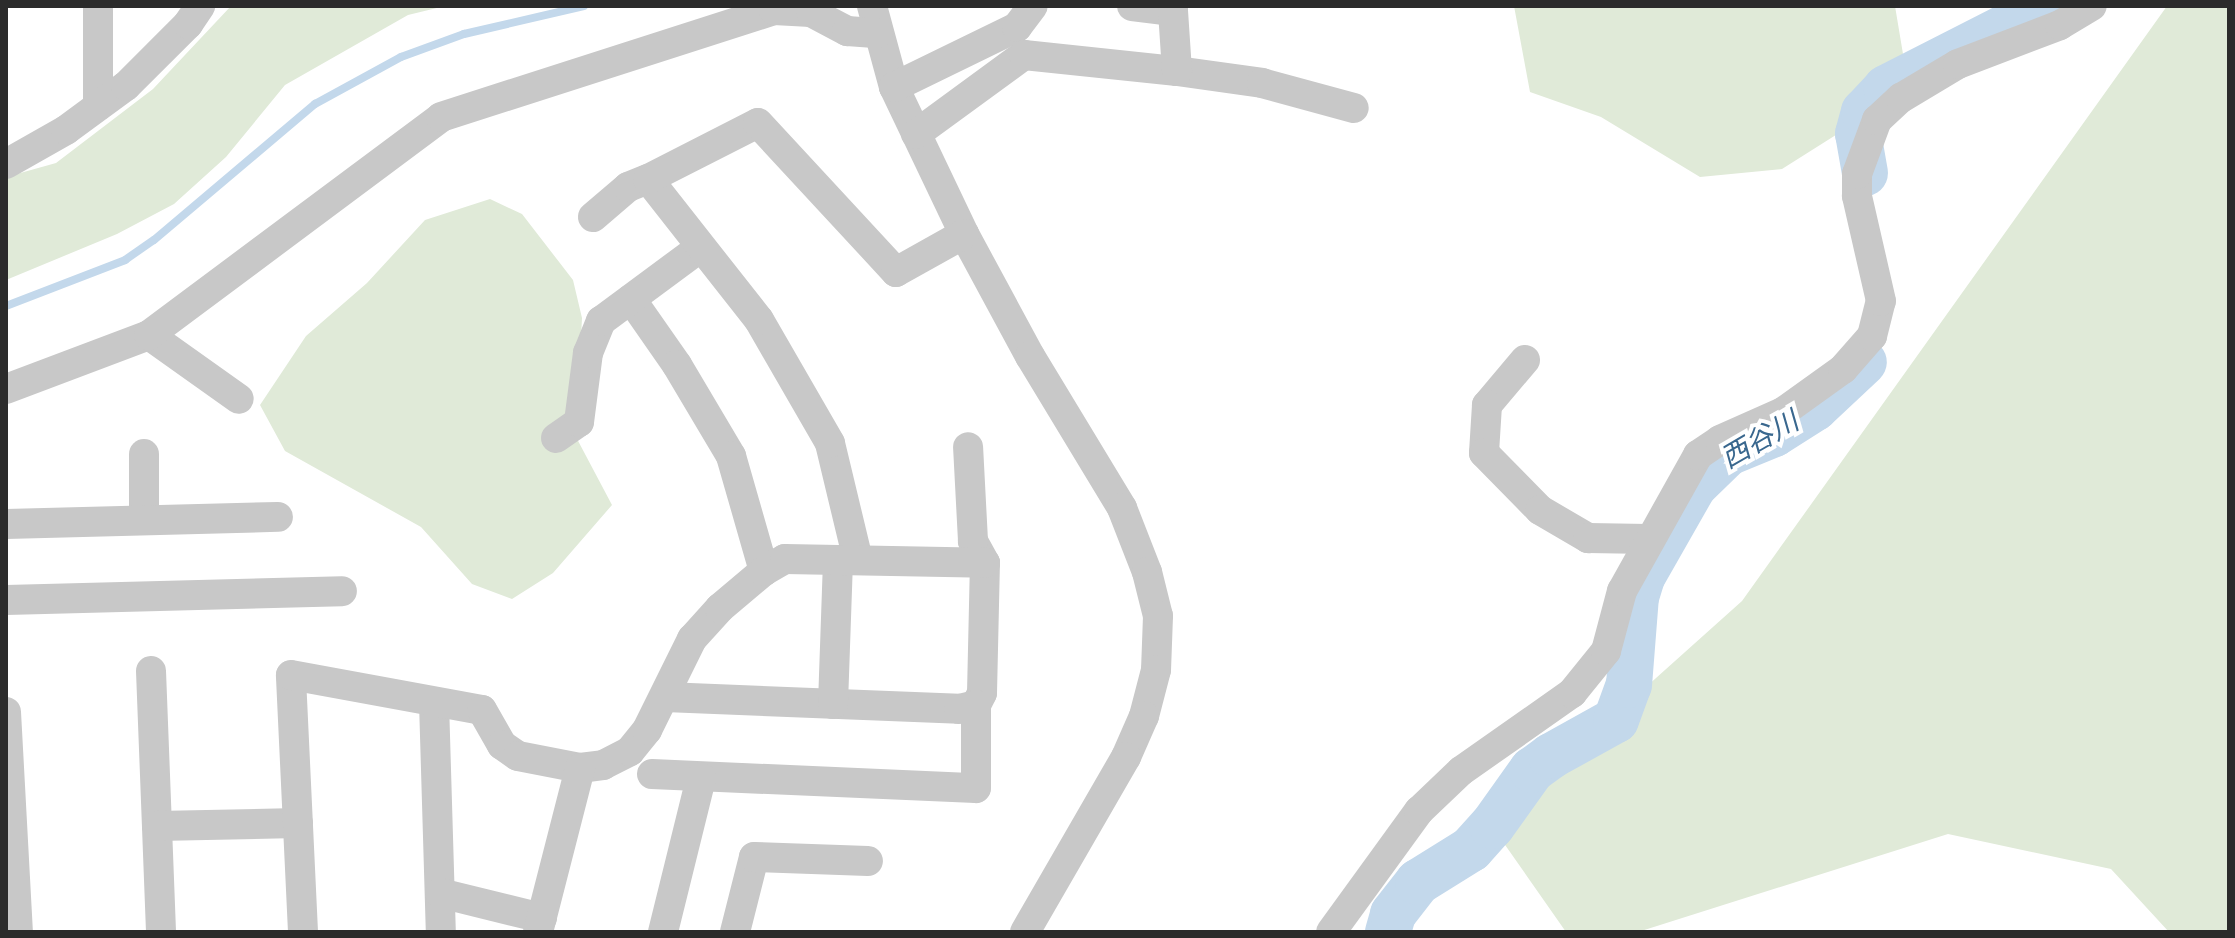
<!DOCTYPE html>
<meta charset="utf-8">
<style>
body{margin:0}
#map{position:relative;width:2235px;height:938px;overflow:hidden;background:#fff;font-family:"Source Sans 3","Noto Sans JP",sans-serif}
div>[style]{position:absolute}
.green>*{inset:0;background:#e0ead8}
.stream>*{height:8px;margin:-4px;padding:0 4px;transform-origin:4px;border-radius:4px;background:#c3d8eb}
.river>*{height:46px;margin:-23px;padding:0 23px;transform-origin:23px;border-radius:23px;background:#c3d8eb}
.minor>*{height:30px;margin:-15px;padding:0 15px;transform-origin:15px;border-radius:15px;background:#c8c8c8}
span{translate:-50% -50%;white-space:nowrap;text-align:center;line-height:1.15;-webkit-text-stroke:8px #fff;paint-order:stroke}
.water-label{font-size:28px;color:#39678e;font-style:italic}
.frame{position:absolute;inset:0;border:8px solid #2b2b2b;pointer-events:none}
</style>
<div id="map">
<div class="green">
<div style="clip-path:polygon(231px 6px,445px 6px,408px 15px,285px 85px,226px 157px,174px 204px,117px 234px,6px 280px,6px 177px,56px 163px,153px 89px)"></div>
<div style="clip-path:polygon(1514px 6px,1895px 6px,1907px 78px,1858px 121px,1782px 169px,1700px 177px,1601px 117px,1530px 92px)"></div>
<div style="clip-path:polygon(2167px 6px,2229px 6px,2229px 932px,2169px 932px,2111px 869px,1948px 834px,1638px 932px,1566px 932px,1503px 842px,1512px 807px,1742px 601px)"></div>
<div style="clip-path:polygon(490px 199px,522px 214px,573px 280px,582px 318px,576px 437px,612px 505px,553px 573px,512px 599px,472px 584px,421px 527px,285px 451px,260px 405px,306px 336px,367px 283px,425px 220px)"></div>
</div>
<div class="stream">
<div style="left:6px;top:306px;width:128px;rotate:-21.1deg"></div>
<div style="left:125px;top:260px;width:35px;rotate:-35deg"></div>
<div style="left:154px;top:240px;width:211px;rotate:-40.2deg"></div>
<div style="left:315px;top:104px;width:98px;rotate:-28.7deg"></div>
<div style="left:401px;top:57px;width:67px;rotate:-20.1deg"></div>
<div style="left:464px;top:34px;width:123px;rotate:-13.1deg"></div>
</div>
<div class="river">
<div style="left:1865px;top:173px;width:40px;rotate:-100deg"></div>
<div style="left:1858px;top:134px;width:23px;rotate:-75deg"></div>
<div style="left:1864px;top:112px;width:33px;rotate:-47deg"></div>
<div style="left:1886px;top:88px;width:181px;rotate:-27deg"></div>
<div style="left:1388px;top:932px;width:19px;rotate:-74deg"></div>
<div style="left:1393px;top:914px;width:41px;rotate:-52deg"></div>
<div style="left:1418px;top:882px;width:62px;rotate:-31.9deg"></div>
<div style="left:1471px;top:849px;width:31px;rotate:-48deg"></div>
<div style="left:1492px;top:826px;width:69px;rotate:-54.5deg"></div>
<div style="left:1532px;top:770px;width:24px;rotate:-36deg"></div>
<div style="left:1551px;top:756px;width:74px;rotate:-29deg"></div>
<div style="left:1616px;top:720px;width:37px;rotate:-70deg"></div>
<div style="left:1629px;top:685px;width:88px;rotate:-85.5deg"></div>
<div style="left:1636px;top:597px;width:21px;rotate:-73deg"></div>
<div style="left:1642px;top:577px;width:105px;rotate:-60.3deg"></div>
<div style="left:1694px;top:486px;width:47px;rotate:-44.1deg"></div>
<div style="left:1728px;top:453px;width:50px;rotate:-22.4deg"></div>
<div style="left:1774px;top:434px;width:49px;rotate:-32.4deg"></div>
<div style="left:1815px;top:408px;width:67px;rotate:-43.2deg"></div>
</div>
<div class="minor">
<div style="left:98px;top:6px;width:100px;rotate:90deg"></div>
<div style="left:872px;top:6px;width:84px;rotate:74.8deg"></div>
<div style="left:894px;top:87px;width:163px;rotate:64.5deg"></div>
<div style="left:964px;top:234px;width:139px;rotate:61.6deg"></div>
<div style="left:1030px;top:356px;width:178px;rotate:58.8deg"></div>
<div style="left:1122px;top:508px;width:69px;rotate:68.7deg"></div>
<div style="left:1147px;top:572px;width:45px;rotate:76deg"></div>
<div style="left:1158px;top:616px;width:54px;rotate:92.1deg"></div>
<div style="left:1156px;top:670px;width:48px;rotate:104.6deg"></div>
<div style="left:1144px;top:716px;width:45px;rotate:113.7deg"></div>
<div style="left:1126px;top:757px;width:202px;rotate:120deg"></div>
<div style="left:1132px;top:6px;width:41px;rotate:7deg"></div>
<div style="left:1173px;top:11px;width:5px;rotate:-90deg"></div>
<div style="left:1177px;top:71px;width:86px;rotate:8deg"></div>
<div style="left:1262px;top:83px;width:95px;rotate:15.2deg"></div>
<div style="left:894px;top:87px;width:137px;rotate:-26deg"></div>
<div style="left:1017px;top:27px;width:26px;rotate:-53deg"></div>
<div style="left:916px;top:134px;width:134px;rotate:-36.2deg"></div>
<div style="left:1024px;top:55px;width:154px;rotate:6deg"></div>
<div style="left:1177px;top:71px;width:60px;rotate:-93.8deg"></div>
<div style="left:6px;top:164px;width:69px;rotate:-29.5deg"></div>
<div style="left:66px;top:130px;width:74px;rotate:-36.3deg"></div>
<div style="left:126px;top:86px;width:88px;rotate:-45deg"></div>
<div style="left:188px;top:24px;width:22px;rotate:-56deg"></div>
<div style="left:593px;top:217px;width:46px;rotate:-40.6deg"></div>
<div style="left:628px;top:187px;width:22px;rotate:-22deg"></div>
<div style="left:631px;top:299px;width:80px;rotate:55.1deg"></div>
<div style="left:677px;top:365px;width:106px;rotate:59.3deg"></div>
<div style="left:731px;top:456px;width:120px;rotate:74deg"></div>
<div style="left:149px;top:335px;width:110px;rotate:35.4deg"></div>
<div style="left:1525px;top:360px;width:59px;rotate:130.2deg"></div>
<div style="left:1487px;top:405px;width:48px;rotate:93.6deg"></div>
<div style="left:1484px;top:453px;width:80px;rotate:45.5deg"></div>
<div style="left:1540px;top:510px;width:56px;rotate:30.3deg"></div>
<div style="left:1588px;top:538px;width:60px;rotate:1deg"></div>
<div style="left:6px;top:389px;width:153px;rotate:-20.7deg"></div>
<div style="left:149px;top:335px;width:364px;rotate:-36.7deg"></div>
<div style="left:441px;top:117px;width:350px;rotate:-17.8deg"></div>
<div style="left:774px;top:10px;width:37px;rotate:3deg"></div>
<div style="left:811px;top:12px;width:41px;rotate:27.8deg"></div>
<div style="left:847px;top:31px;width:31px;rotate:4deg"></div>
<div style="left:556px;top:438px;width:28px;rotate:-35deg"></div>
<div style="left:579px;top:422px;width:70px;rotate:-82.6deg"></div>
<div style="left:588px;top:353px;width:35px;rotate:-68deg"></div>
<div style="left:601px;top:321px;width:124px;rotate:-36.5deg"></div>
<div style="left:144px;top:520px;width:66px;rotate:-90deg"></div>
<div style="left:6px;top:524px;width:272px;rotate:-1.5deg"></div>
<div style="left:858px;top:560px;width:120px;rotate:-103.5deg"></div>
<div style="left:830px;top:443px;width:142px;rotate:-120deg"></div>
<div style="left:759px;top:320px;width:179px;rotate:-128.2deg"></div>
<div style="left:648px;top:179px;width:123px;rotate:-27deg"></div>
<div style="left:758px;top:123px;width:203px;rotate:47.2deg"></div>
<div style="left:896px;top:272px;width:78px;rotate:-29.2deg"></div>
<div style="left:6px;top:600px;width:336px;rotate:-1.5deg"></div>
<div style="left:151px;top:671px;width:261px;rotate:87.8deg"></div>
<div style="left:665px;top:697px;width:294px;rotate:2.3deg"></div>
<div style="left:959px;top:709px;width:17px;rotate:-13deg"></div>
<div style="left:976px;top:705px;width:13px;rotate:-63deg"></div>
<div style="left:982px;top:693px;width:130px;rotate:-88.7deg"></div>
<div style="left:985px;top:563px;width:25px;rotate:-119deg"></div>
<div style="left:973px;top:541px;width:94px;rotate:-93deg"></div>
<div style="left:434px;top:702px;width:230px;rotate:88.3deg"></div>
<div style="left:833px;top:704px;width:144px;rotate:-88deg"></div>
<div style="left:6px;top:712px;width:220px;rotate:86.9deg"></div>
<div style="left:652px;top:774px;width:324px;rotate:2.5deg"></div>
<div style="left:976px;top:788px;width:83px;rotate:-90deg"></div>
<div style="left:157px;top:826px;width:141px;rotate:-1.2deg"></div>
<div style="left:440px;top:893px;width:105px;rotate:13.8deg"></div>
<div style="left:303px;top:932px;width:257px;rotate:-92.7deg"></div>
<div style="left:291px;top:675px;width:194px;rotate:10.4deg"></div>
<div style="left:482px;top:710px;width:40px;rotate:60.3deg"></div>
<div style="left:502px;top:745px;width:19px;rotate:35deg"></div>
<div style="left:518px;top:756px;width:63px;rotate:11deg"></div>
<div style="left:580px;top:768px;width:23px;rotate:-7deg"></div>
<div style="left:603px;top:765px;width:30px;rotate:-27deg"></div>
<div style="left:630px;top:751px;width:27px;rotate:-51deg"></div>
<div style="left:647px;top:730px;width:102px;rotate:-63.7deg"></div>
<div style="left:692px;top:639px;width:42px;rotate:-47.9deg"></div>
<div style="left:720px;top:608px;width:57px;rotate:-40.1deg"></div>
<div style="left:764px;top:571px;width:24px;rotate:-30deg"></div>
<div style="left:785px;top:559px;width:200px;rotate:1.1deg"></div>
<div style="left:538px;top:932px;width:169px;rotate:-75.6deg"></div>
<div style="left:663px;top:932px;width:159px;rotate:-76.1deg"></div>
<div style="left:735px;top:932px;width:77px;rotate:-75.8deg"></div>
<div style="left:754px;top:857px;width:114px;rotate:2deg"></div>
<div style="left:1331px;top:932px;width:150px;rotate:-54deg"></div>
<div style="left:1419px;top:811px;width:58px;rotate:-43.6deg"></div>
<div style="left:1461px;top:771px;width:136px;rotate:-35.1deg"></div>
<div style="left:1572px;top:693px;width:54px;rotate:-51deg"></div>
<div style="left:1606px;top:651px;width:62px;rotate:-75.1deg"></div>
<div style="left:1622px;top:591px;width:156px;rotate:-60.8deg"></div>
<div style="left:1698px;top:455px;width:27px;rotate:-34deg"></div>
<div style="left:1720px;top:440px;width:69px;rotate:-24deg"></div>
<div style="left:1783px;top:412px;width:74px;rotate:-35.6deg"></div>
<div style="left:1843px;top:369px;width:44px;rotate:-48.7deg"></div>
<div style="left:1872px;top:336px;width:36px;rotate:-76deg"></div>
<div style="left:1881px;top:301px;width:108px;rotate:-102.9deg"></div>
<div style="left:1857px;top:196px;width:22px;rotate:-90deg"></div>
<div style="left:1857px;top:174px;width:58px;rotate:-69.7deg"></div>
<div style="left:1877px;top:120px;width:33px;rotate:-43deg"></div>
<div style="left:1901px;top:98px;width:66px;rotate:-30.8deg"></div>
<div style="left:1958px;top:64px;width:109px;rotate:-20.9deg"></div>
<div style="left:2060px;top:25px;width:37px;rotate:-31deg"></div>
</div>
<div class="water-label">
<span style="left:1760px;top:440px;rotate:-30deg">西谷川</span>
</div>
<div class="frame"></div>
</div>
